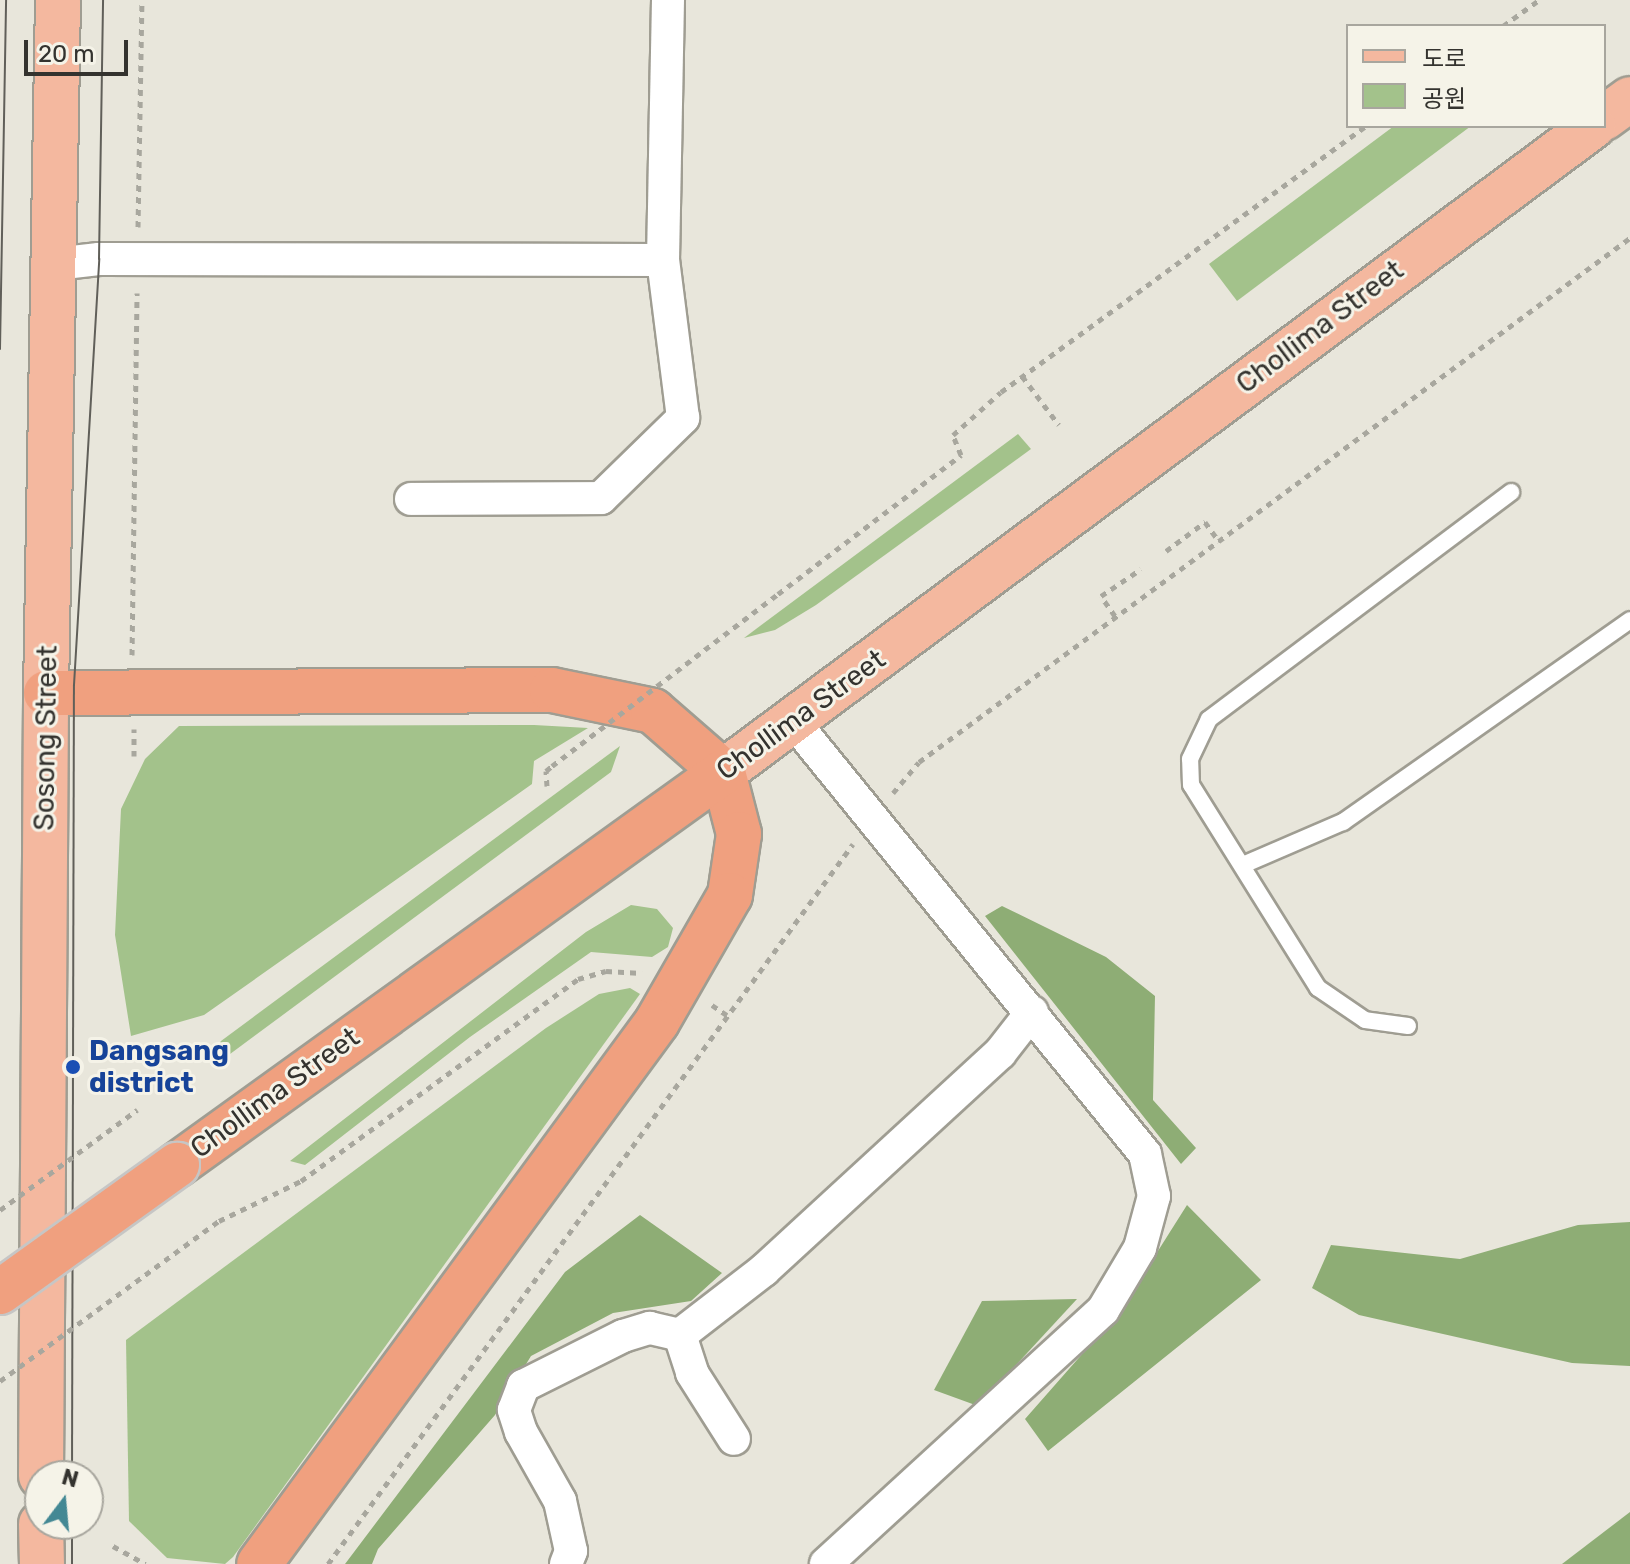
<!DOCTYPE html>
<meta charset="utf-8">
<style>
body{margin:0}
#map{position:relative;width:1630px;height:1564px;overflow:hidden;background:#e8e6db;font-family:Rubik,"Noto Sans KR",sans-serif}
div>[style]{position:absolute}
.green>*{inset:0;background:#a3c28b}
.forest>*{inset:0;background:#8ead75}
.path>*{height:5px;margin-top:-2.5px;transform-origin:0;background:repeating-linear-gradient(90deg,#a8a79e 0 6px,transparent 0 12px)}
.roads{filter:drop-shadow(2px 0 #9f9d92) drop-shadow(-2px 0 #9f9d92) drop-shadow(0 2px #9f9d92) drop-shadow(0 -2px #9f9d92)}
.service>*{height:16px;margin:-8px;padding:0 8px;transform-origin:8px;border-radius:8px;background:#fff}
.minor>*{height:32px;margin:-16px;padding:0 16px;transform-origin:16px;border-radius:16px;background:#fff}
.primary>*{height:44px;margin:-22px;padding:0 22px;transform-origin:22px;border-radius:22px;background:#f4b89f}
.trunk>*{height:44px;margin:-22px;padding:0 22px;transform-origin:22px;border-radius:22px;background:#f0a07f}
.tram>*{height:2px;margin:-1px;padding:0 1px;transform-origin:1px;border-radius:1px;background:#605f59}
.path-bridge>*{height:5px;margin-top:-2.5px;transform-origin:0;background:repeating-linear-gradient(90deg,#a8a79e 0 6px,transparent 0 12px)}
.bridges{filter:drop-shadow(2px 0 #c6c6c5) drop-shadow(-2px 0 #c6c6c5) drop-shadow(0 2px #c6c6c5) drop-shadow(0 -2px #c6c6c5)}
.trunk-bridge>*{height:44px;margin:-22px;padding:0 22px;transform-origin:22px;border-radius:22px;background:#f0a07f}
.dots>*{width:22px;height:22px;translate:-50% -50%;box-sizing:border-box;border:4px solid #f5f3e8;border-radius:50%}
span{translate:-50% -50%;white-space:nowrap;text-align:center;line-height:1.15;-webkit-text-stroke:6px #f5f3e8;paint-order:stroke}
.street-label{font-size:28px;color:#34332f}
.transit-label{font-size:28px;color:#164399;font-weight:700}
.left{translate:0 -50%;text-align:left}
.legend{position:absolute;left:1346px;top:24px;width:260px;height:104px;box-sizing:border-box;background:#f5f3e8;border:2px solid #a8a69e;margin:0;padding:10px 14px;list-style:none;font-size:24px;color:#34332f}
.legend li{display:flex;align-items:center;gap:16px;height:40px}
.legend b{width:40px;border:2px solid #a8a69e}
.north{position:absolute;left:24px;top:1460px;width:80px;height:80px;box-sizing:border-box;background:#f5f3e8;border:2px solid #a8a69e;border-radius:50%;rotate:16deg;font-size:22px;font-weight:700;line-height:32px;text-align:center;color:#34332f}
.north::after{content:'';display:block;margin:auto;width:28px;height:36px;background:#438894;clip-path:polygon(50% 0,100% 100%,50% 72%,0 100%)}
.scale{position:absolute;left:24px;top:40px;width:104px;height:36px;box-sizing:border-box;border:4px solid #34332f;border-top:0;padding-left:10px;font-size:24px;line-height:28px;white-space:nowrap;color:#34332f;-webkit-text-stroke:6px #f5f3e8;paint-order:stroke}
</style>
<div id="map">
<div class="green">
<div style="clip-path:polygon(1394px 126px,1471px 126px,1237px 301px,1209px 264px)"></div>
<div style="clip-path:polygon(1018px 434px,1031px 449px,816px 605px,775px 630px,744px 638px)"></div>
<div style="clip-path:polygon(534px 725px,588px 728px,534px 761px,532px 784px,204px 1015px,131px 1036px,115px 935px,121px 809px,145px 759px,179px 726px)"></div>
<div style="clip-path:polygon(620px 746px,611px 772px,222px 1060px,216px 1059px,213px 1053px,221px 1041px)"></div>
<div style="clip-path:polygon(631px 905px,657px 909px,673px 928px,668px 947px,652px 957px,591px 952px,470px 1037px,305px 1165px,290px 1161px,586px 932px)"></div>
<div style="clip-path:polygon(630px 988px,640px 994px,233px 1557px,225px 1564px,167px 1558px,129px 1521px,126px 1340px,546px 1028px,599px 994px)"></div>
</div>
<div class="forest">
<div style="clip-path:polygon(1002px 906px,1106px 957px,1155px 996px,1153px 1100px,1196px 1148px,1181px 1164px,985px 916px)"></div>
<div style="clip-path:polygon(1187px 1205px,1261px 1280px,1048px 1451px,1025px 1419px,1120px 1311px)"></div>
<div style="clip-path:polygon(640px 1215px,722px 1273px,691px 1301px,613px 1313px,531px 1356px,495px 1415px,378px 1549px,372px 1564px,345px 1564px,565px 1272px)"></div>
<div style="clip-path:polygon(1630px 1222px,1630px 1366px,1572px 1363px,1359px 1315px,1312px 1288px,1331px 1245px,1460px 1259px,1578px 1225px)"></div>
<div style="clip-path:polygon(1077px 1299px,978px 1406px,934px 1390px,982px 1301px)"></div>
<div style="clip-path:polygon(1630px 1512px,1630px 1564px,1562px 1564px)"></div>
</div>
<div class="path">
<div style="left:1503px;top:26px;width:44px;rotate:-35.8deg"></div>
<div style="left:138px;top:227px;width:227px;rotate:-89deg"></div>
<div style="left:1022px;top:376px;width:61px;rotate:52.9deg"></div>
<div style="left:1166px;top:551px;width:49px;rotate:-36.6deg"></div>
<div style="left:1205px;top:522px;width:24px;rotate:54deg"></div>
<div style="left:778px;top:594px;width:230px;rotate:-37.2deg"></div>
<div style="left:961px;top:455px;width:22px;rotate:-112deg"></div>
<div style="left:953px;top:435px;width:64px;rotate:-41.9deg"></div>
<div style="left:1001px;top:392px;width:452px;rotate:-36.1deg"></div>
<div style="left:1115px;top:616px;width:24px;rotate:-125deg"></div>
<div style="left:1101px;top:596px;width:48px;rotate:-34deg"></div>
<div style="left:132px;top:655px;width:362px;rotate:-89.2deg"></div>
<div style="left:134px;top:756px;width:27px;rotate:-90deg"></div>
<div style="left:547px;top:786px;width:15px;rotate:-94deg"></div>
<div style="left:546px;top:771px;width:8px;rotate:-40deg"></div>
<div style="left:893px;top:793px;width:40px;rotate:-50deg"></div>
<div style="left:919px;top:762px;width:883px;rotate:-36.39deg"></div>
<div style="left:712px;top:1005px;width:18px;rotate:34deg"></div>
<div style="left:219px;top:1221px;width:91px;rotate:-26deg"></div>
<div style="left:301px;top:1181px;width:343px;rotate:-36.1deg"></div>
<div style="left:578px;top:979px;width:29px;rotate:-16deg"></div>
<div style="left:606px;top:971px;width:36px;rotate:3deg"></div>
<div style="left:113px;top:1546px;width:37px;rotate:29deg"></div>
<div style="left:328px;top:1564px;width:891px;rotate:-53.9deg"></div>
</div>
<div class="roads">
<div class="service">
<div style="left:1243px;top:865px;width:109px;rotate:-23.3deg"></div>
<div style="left:1343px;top:822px;width:351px;rotate:-35.1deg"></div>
<div style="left:1408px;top:1026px;width:43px;rotate:-172.1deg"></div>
<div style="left:1365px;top:1020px;width:57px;rotate:-145.8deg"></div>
<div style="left:1318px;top:988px;width:239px;rotate:-122deg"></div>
<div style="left:1191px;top:785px;width:26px;rotate:-92deg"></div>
<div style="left:1190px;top:759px;width:44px;rotate:-64.6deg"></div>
<div style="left:1209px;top:719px;width:378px;rotate:-36.9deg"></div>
</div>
<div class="minor">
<div style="left:55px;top:264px;width:44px;rotate:-6.5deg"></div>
<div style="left:99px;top:259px;width:564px;rotate:0.1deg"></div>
<div style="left:411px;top:499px;width:190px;rotate:-0.3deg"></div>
<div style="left:601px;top:498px;width:115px;rotate:-44.3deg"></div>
<div style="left:683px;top:418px;width:159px;rotate:-97.2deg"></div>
<div style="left:663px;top:260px;width:260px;rotate:-88.9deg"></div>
<div style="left:793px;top:721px;width:558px;rotate:50.89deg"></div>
<div style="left:1145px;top:1154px;width:43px;rotate:77.9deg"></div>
<div style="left:1154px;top:1196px;width:54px;rotate:105.1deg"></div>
<div style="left:1140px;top:1248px;width:72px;rotate:120.8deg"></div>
<div style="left:1103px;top:1310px;width:376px;rotate:137.5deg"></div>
<div style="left:680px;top:1335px;width:40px;rotate:72deg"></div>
<div style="left:692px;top:1373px;width:78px;rotate:57.5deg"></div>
<div style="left:566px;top:1564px;width:14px;rotate:-69deg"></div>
<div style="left:571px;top:1551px;width:51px;rotate:-102.4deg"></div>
<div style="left:560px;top:1501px;width:79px;rotate:-119.5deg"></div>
<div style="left:521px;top:1432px;width:23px;rotate:-108deg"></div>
<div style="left:514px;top:1410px;width:26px;rotate:-69deg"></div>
<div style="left:523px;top:1386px;width:112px;rotate:-26.6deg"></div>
<div style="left:623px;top:1336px;width:28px;rotate:-17deg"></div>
<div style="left:650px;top:1328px;width:31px;rotate:13deg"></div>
<div style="left:680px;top:1335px;width:106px;rotate:-37.7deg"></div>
<div style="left:764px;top:1270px;width:321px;rotate:-42.6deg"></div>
<div style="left:1000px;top:1053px;width:52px;rotate:-52deg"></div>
</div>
<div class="primary">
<div style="left:1604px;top:118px;width:32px;rotate:-36deg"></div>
<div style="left:723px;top:772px;width:1084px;rotate:-36.59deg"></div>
<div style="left:41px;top:1476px;width:783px;rotate:-89.63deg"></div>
<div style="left:46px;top:693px;width:693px;rotate:-89.01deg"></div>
<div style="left:41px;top:1524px;width:40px;rotate:88.6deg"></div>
</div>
<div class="trunk">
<div style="left:46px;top:693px;width:506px;rotate:-0.34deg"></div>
<div style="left:552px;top:690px;width:103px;rotate:11.7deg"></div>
<div style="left:653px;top:711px;width:93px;rotate:41.1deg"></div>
<div style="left:723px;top:772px;width:64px;rotate:75.5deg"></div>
<div style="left:739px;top:834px;width:62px;rotate:98.4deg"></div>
<div style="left:730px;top:895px;width:146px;rotate:119.9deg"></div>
<div style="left:657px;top:1022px;width:672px;rotate:126.29deg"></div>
<div style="left:177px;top:1165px;width:673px;rotate:-35.75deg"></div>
</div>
</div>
<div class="tram">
<div style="left:0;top:349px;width:349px;rotate:-89deg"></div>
<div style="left:72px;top:1476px;width:791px;rotate:-89.86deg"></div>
<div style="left:74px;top:685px;width:427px;rotate:-86.6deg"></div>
<div style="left:99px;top:259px;width:259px;rotate:-89.1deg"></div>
<div style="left:72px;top:1564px;width:40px;rotate:-90deg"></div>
</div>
<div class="path-bridge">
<div style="left:552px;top:766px;width:284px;rotate:-37.3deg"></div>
<div style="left:0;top:1210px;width:170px;rotate:-36.1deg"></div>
<div style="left:0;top:1381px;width:271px;rotate:-36.2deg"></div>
</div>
<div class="bridges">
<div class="trunk-bridge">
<div style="left:0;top:1292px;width:218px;rotate:-35.7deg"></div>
</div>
</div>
<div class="dots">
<div style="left:73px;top:1067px;background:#1a4fb4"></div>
</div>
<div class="street-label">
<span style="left:1320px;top:327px;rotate:-37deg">Chollima Street</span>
<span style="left:801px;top:715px;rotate:-36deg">Chollima Street</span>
<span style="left:46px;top:738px;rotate:-89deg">Sosong Street</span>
<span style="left:275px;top:1093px;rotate:-36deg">Chollima Street</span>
</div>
<div class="transit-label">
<span class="left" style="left:89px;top:1067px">Dangsang<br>district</span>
</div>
<ul class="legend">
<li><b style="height:10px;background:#f4b89f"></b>도로</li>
<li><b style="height:22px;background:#a3c28b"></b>공원</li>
</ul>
<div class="north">N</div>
<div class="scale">20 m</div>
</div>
